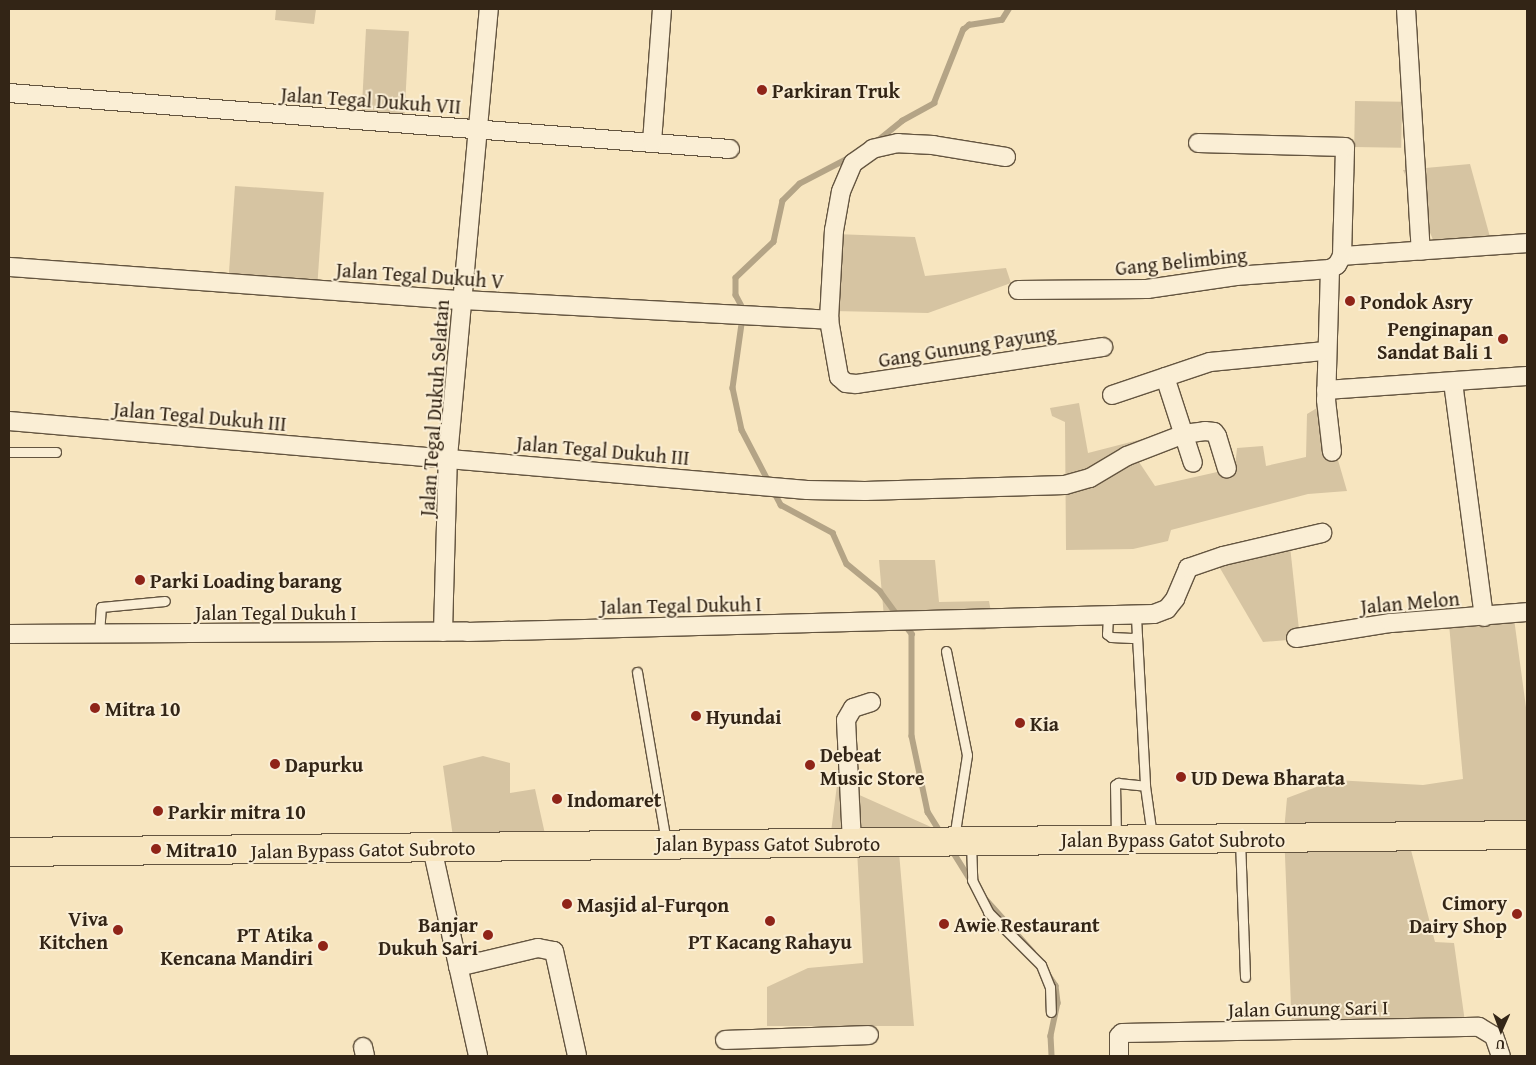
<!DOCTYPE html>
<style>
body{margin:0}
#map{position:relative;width:1536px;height:1065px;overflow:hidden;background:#f7e5bf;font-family:"Gentium Book Plus",serif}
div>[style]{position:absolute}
.green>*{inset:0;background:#d6c4a2;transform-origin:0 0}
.stream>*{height:5.5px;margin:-2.75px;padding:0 2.75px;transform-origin:2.75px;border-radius:2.75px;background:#b4a486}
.roads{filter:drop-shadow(1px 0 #645540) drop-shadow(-1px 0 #645540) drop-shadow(0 1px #645540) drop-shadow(0 -1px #645540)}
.lane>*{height:9px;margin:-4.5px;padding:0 4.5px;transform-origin:4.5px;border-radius:4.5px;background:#faeed5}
.street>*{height:18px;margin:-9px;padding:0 9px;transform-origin:9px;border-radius:9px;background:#faeed5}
.primary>*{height:28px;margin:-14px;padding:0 14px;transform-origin:14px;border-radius:14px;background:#f7e5bf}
.dots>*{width:14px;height:14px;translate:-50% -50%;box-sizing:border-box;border:2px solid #faeed5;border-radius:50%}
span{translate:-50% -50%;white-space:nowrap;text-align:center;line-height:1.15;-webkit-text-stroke:4px #faeed5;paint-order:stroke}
.poi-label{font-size:20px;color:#332516;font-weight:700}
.left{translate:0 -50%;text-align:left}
.right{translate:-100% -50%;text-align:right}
.street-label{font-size:20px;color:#332516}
.frame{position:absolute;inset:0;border:10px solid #332516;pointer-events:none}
.north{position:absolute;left:1476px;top:1005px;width:50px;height:50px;-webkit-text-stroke:4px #faeed5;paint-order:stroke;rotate:182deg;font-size:14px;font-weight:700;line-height:20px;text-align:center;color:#332516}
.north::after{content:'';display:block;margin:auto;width:18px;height:22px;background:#332516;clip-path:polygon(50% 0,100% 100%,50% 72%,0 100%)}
</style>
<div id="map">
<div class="green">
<div style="clip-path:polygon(276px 9px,316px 9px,314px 24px,275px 20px)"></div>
<div style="left:366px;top:29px;width:43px;height:88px;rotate:3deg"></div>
<div style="left:1355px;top:101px;width:47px;height:46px;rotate:1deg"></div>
<div style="clip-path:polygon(1470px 164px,1490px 237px,1434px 242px,1403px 170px)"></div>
<div style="left:235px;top:186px;width:89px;height:91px;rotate:4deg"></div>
<div style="clip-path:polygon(835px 234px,915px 237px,925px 276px,1006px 268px,1011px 283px,928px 313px,833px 311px)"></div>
<div style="clip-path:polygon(1079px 403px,1088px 453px,1158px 435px,1163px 449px,1139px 462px,1155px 486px,1235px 468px,1237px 448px,1263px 446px,1266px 466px,1306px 457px,1307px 414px,1322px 405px,1347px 491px,1308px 494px,1171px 530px,1168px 541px,1133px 549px,1066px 550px,1065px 422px,1052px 416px,1050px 408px)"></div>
<div style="clip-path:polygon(1290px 546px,1300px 639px,1263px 642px,1217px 563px)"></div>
<div style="clip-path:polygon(879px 560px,935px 560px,939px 602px,989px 601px,993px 623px,985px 630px,885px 629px)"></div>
<div style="clip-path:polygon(1513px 611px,1527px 715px,1527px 825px,1406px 831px,1435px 942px,1454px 943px,1465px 1022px,1292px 1031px,1284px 831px,1287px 798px,1335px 780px,1423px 785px,1463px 779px,1449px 624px)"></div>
<div style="clip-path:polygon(483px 756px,510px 763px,510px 793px,535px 789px,547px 843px,453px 837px,443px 766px)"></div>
<div style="clip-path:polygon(837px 785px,931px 827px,897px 829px,914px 1026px,767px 1026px,767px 987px,808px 968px,863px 963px,856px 831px,831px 832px)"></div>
</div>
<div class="stream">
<div style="left:875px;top:143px;width:35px;rotate:-39deg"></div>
<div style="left:902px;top:121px;width:37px;rotate:-29deg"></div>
<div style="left:934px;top:103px;width:79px;rotate:-68.3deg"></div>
<div style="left:963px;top:30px;width:8px;rotate:-40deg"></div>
<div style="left:969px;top:25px;width:33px;rotate:-9deg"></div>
<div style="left:1002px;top:20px;width:13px;rotate:-58deg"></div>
<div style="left:850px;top:158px;width:56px;rotate:152.5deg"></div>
<div style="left:800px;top:184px;width:24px;rotate:135deg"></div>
<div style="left:783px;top:201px;width:42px;rotate:102.4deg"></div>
<div style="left:774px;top:242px;width:52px;rotate:136.5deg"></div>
<div style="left:736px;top:278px;width:17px;rotate:90deg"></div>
<div style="left:736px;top:295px;width:17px;rotate:62deg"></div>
<div style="left:744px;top:310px;width:79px;rotate:98deg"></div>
<div style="left:733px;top:388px;width:43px;rotate:77.9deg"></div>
<div style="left:742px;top:430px;width:85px;rotate:62.5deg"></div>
<div style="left:781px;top:505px;width:59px;rotate:28.3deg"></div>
<div style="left:833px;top:533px;width:34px;rotate:66deg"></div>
<div style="left:847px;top:564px;width:43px;rotate:39.3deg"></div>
<div style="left:880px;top:591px;width:32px;rotate:54deg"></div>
<div style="left:904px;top:624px;width:13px;rotate:51deg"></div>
<div style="left:912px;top:634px;width:102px;rotate:90deg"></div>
<div style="left:912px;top:736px;width:78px;rotate:78.1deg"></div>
<div style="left:928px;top:812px;width:26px;rotate:58deg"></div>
<div style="left:952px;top:850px;width:36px;rotate:58deg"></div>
<div style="left:983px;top:896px;width:75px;rotate:48.2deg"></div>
<div style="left:1048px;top:974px;width:14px;rotate:56deg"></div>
<div style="left:1056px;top:986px;width:17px;rotate:83deg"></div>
<div style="left:1058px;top:1003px;width:34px;rotate:102deg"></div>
<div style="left:1051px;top:1036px;width:20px;rotate:87deg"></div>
</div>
<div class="roads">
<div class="lane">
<div style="left:9px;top:452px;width:47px"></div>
<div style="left:1108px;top:616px;width:18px;rotate:93deg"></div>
<div style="left:1107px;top:634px;width:5px;rotate:37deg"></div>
<div style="left:1111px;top:637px;width:21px;rotate:3deg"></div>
<div style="left:1132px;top:638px;width:5px;rotate:-22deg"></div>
<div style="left:1137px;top:636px;width:21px;rotate:-93deg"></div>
<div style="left:99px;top:634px;width:27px;rotate:-86deg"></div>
<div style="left:101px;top:607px;width:64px;rotate:-5.4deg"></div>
<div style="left:1137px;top:636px;width:150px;rotate:86.9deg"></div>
<div style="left:946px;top:651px;width:106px;rotate:78.6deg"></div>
<div style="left:967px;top:755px;width:84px;rotate:98.9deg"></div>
<div style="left:637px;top:672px;width:171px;rotate:80.3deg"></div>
<div style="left:1116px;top:836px;width:51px;rotate:-91.1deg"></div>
<div style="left:1115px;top:785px;width:4px;rotate:-34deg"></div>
<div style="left:1118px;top:783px;width:27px;rotate:6deg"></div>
<div style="left:1145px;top:786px;width:50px;rotate:82deg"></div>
<div style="left:1240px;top:840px;width:137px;rotate:87.9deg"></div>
<div style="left:971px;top:843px;width:37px;rotate:88deg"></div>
<div style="left:972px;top:880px;width:36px;rotate:63deg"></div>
<div style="left:988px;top:912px;width:75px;rotate:45deg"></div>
<div style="left:1041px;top:965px;width:24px;rotate:68deg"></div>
<div style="left:1050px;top:987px;width:25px;rotate:88deg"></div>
</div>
<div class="street">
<div style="left:1406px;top:9px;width:242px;rotate:86.5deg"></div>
<div style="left:9px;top:93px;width:723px;rotate:4.44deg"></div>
<div style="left:652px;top:142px;width:133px;rotate:-85.7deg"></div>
<div style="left:1006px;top:157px;width:74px;rotate:-170.7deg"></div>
<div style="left:933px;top:145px;width:35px;rotate:-177deg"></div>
<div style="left:898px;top:143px;width:26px;rotate:167deg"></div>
<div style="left:873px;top:149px;width:24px;rotate:145deg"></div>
<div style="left:853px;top:163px;width:30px;rotate:113deg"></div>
<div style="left:841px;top:191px;width:40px;rotate:100deg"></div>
<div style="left:834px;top:230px;width:90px;rotate:93.2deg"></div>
<div style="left:829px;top:320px;width:58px;rotate:80deg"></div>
<div style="left:839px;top:377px;width:9px;rotate:41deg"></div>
<div style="left:846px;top:383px;width:10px;rotate:6deg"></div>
<div style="left:856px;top:384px;width:250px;rotate:-8.5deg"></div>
<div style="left:1342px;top:256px;width:185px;rotate:-4deg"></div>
<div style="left:9px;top:267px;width:455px;rotate:4.2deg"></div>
<div style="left:463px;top:300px;width:367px;rotate:3.1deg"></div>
<div style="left:1330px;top:269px;width:131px;rotate:91.7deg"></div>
<div style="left:1326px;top:400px;width:52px;rotate:83.4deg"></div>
<div style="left:1018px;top:290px;width:129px;rotate:-0.4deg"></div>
<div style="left:1147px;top:289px;width:90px;rotate:-8.3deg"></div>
<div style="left:1236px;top:276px;width:94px;rotate:-4.3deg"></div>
<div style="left:1330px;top:269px;width:8px;rotate:-30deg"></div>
<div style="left:1337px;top:265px;width:10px;rotate:-61deg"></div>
<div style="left:1342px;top:256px;width:109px;rotate:-88.4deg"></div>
<div style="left:1345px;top:147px;width:147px;rotate:-178.4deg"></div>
<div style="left:1165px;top:377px;width:90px;rotate:72deg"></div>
<div style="left:1453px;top:382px;width:237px;rotate:82.5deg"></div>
<div style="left:1326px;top:390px;width:201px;rotate:-4deg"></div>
<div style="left:1112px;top:395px;width:103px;rotate:-18.6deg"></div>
<div style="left:1210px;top:362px;width:116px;rotate:-5.5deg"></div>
<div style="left:9px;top:421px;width:801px;rotate:4.94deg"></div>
<div style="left:807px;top:490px;width:58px;rotate:1deg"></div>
<div style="left:865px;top:491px;width:200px;rotate:-1.7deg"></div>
<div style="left:1065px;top:485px;width:26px;rotate:-16deg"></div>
<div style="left:1090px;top:478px;width:43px;rotate:-30.7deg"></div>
<div style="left:1127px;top:456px;width:61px;rotate:-21.1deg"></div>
<div style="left:1184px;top:434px;width:21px;rotate:-8deg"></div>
<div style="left:1205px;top:431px;width:9px;rotate:6deg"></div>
<div style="left:1214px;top:432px;width:5px;rotate:53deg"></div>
<div style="left:1217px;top:436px;width:34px;rotate:73deg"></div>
<div style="left:443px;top:632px;width:175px;rotate:-88.4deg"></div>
<div style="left:448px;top:457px;width:450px;rotate:-84.8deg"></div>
<div style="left:9px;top:634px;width:458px;rotate:-0.3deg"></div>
<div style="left:467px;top:632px;width:687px;rotate:-1.5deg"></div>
<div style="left:1154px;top:614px;width:14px;rotate:-21deg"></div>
<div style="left:1167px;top:609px;width:13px;rotate:-51deg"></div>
<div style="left:1175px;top:599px;width:34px;rotate:-67deg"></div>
<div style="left:1188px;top:568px;width:37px;rotate:-19deg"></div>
<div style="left:1223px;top:556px;width:102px;rotate:-13.1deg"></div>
<div style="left:1296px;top:638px;width:96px;rotate:-9deg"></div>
<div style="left:1391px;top:623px;width:136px;rotate:-4.6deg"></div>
<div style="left:852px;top:843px;width:123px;rotate:-92.8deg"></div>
<div style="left:846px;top:720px;width:14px;rotate:-60deg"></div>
<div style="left:853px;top:708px;width:19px;rotate:-18deg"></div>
<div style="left:432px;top:848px;width:213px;rotate:77.5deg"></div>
<div style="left:458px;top:967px;width:82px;rotate:-13.4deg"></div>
<div style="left:538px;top:948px;width:16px;rotate:11deg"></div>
<div style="left:554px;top:951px;width:107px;rotate:77.6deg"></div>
<div style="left:725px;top:1040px;width:144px;rotate:-2deg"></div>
<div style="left:363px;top:1047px;width:9px;rotate:77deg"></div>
<div style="left:1119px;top:1056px;width:20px;rotate:-90deg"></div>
<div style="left:1119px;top:1036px;width:4px;rotate:-45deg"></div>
<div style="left:1122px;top:1033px;width:357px;rotate:-1deg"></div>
<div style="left:1479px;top:1027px;width:17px;rotate:31deg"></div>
<div style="left:1494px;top:1036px;width:21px;rotate:71deg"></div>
</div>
<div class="primary">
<div style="left:9px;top:852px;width:1518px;rotate:-0.64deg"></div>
</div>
</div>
<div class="dots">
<div style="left:762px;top:90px;background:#8f2418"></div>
<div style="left:1350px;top:301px;background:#8f2418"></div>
<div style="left:1503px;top:339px;background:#8f2418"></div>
<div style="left:140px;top:580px;background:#8f2418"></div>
<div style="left:95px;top:708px;background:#8f2418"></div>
<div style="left:696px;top:716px;background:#8f2418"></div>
<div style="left:1020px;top:723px;background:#8f2418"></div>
<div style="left:275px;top:764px;background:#8f2418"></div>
<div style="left:810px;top:765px;background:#8f2418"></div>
<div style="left:1181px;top:777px;background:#8f2418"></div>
<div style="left:557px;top:799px;background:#8f2418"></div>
<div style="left:158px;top:811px;background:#8f2418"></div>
<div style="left:156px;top:849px;background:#8f2418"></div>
<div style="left:567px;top:904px;background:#8f2418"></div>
<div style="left:1517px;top:914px;background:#8f2418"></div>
<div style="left:770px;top:921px;background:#8f2418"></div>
<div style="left:944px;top:924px;background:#8f2418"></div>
<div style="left:118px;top:930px;background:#8f2418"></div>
<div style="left:488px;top:935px;background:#8f2418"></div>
<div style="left:323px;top:946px;background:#8f2418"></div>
</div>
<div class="poi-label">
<span class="left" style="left:772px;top:90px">Parkiran Truk</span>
<span class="left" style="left:1360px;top:301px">Pondok Asry</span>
<span class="right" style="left:1493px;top:340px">Penginapan<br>Sandat Bali 1</span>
<span class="left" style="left:150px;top:580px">Parki Loading barang</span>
<span class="left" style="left:105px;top:708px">Mitra 10</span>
<span class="left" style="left:706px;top:716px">Hyundai</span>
<span class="left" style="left:1030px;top:723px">Kia</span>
<span class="left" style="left:820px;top:766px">Debeat<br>Music Store</span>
<span class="left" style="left:285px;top:764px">Dapurku</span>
<span class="left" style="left:1191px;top:777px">UD Dewa Bharata</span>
<span class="left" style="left:567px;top:799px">Indomaret</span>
<span class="left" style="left:168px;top:811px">Parkir mitra 10</span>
<span class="left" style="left:166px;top:849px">Mitra10</span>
<span class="right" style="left:1507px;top:914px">Cimory<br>Dairy Shop</span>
<span class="left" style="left:577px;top:904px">Masjid al-Furqon</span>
<span class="right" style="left:108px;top:930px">Viva<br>Kitchen</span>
<span class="right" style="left:478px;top:936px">Banjar<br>Dukuh Sari</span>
<span class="left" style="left:954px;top:924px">Awie Restaurant</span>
<span class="right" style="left:313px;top:946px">PT Atika<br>Kencana Mandiri</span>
<span style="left:770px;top:941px">PT Kacang Rahayu</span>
</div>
<div class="street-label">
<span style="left:371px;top:100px;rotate:4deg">Jalan Tegal Dukuh VII</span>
<span style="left:1181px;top:261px;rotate:-6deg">Gang Belimbing</span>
<span style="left:420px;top:275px;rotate:4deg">Jalan Tegal Dukuh V</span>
<span style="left:967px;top:346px;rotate:-9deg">Gang Gunung Payung</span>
<span style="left:434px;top:408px;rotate:-86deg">Jalan Tegal Dukuh Selatan</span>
<span style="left:200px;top:416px;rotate:5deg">Jalan Tegal Dukuh III</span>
<span style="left:603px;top:450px;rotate:5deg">Jalan Tegal Dukuh III</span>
<span style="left:1410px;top:602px;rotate:-5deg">Jalan Melon</span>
<span style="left:681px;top:605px;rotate:-1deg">Jalan Tegal Dukuh I</span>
<span style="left:276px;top:612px">Jalan Tegal Dukuh I</span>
<span style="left:1173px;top:839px">Jalan Bypass Gatot Subroto</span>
<span style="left:768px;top:843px">Jalan Bypass Gatot Subroto</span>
<span style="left:363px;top:849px;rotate:-1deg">Jalan Bypass Gatot Subroto</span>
<span style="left:1308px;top:1008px;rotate:-1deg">Jalan Gunung Sari I</span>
</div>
<div class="frame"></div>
<div class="north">U</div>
</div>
